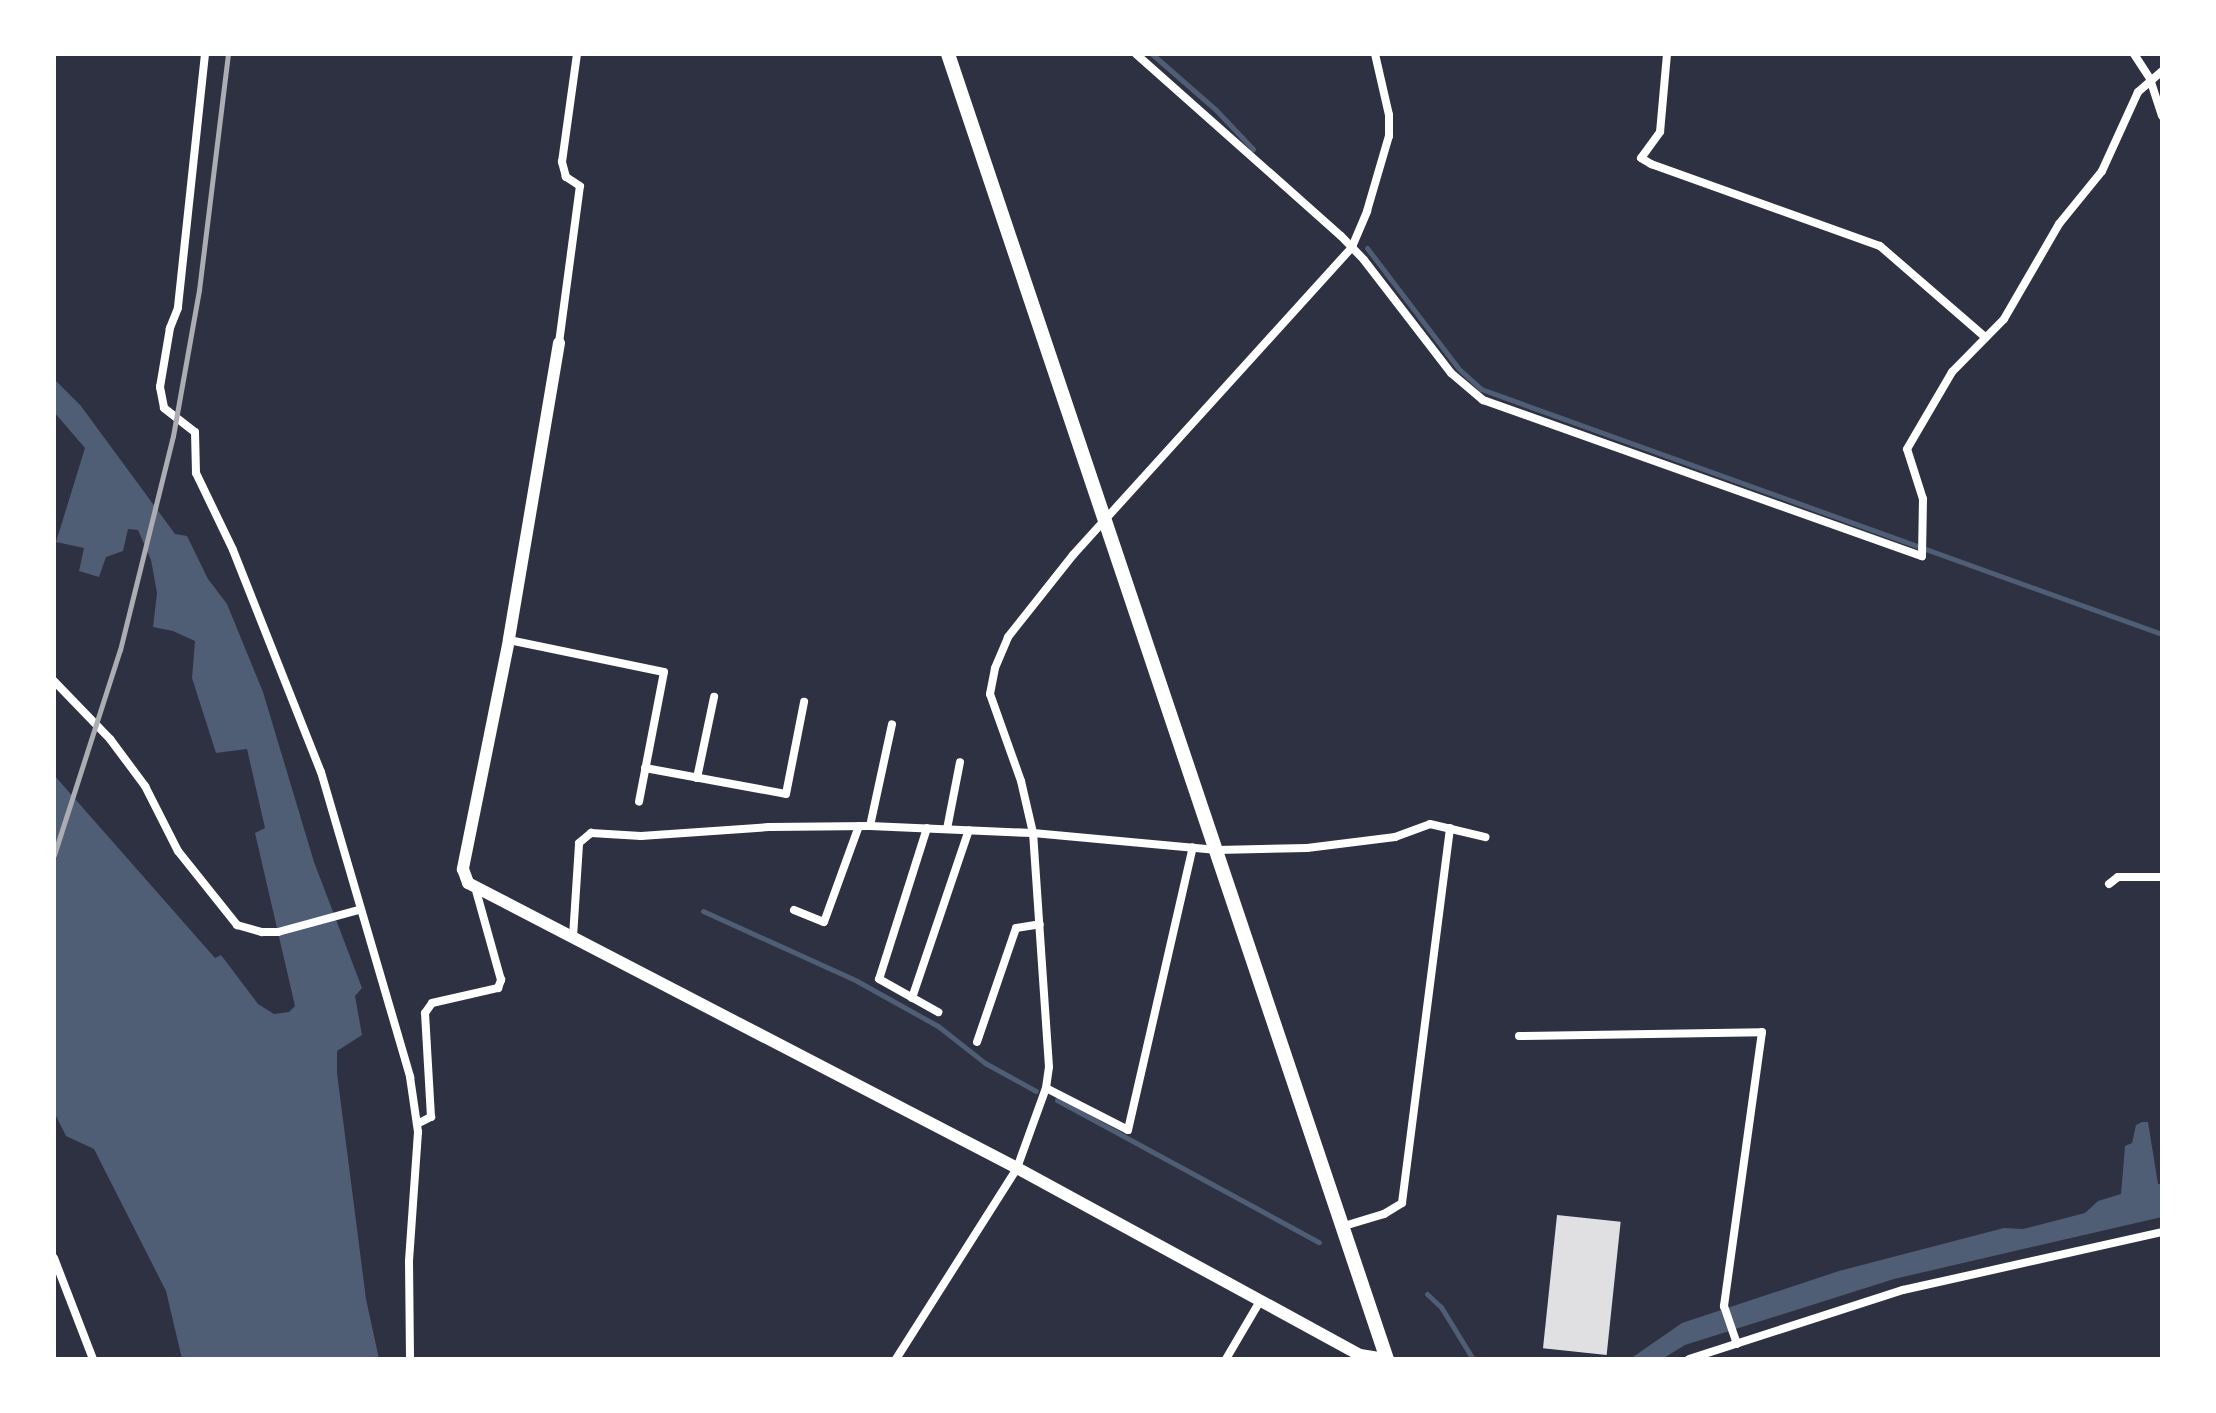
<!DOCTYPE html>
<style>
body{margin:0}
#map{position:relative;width:2216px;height:1413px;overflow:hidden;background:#2d3142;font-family:"Source Sans 3",sans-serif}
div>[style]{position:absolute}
.water>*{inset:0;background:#4f5d75}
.stream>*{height:5px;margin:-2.5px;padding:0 2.5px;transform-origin:2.5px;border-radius:2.5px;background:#4f5d75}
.building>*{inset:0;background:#e0e0e3;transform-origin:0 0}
.minor>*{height:8px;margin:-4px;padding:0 4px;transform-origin:4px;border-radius:4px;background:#fff}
.tertiary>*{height:12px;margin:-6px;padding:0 6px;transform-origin:6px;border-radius:6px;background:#fff}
.secondary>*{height:14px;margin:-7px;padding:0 7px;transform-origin:7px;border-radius:7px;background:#fff}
.rail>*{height:5px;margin:-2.5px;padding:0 2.5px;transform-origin:2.5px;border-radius:2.5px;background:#abadb3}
span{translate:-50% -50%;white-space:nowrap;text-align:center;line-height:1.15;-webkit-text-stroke:6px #fff;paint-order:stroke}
.frame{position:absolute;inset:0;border:56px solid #fff;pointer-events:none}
</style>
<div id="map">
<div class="water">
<div style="clip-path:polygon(54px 379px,81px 406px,175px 534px,187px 536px,208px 579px,227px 604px,263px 692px,314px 862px,362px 988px,355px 996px,362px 1035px,337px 1051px,337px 1073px,366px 1299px,379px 1359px,182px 1359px,166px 1291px,94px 1149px,66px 1136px,54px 1112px,54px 775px,215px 958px,221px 955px,258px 1004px,274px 1014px,289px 1012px,295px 1006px,255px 833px,265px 828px,247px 749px,216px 753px,192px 678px,195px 641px,173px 631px,153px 627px,157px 593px,151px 560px,138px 530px,128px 529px,123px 551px,106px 557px,99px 577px,79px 571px,84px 548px,56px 542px,85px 448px,54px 412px)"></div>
<div style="clip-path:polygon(2142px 1122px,2148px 1122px,2158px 1184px,2162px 1184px,2162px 1217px,1894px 1279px,1685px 1345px,1662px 1359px,1630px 1359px,1682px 1323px,1839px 1271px,2004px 1228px,2023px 1229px,2085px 1213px,2098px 1201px,2121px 1194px,2125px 1146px,2132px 1143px,2136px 1125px)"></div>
</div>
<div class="stream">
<div style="left:1152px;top:54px;width:85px;rotate:41.2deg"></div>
<div style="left:1216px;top:110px;width:54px;rotate:46.5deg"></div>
<div style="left:1367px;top:248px;width:152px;rotate:52.8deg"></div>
<div style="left:1459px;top:369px;width:30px;rotate:42deg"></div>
<div style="left:1481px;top:389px;width:724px;rotate:19.79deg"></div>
<div style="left:703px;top:911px;width:169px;rotate:24.4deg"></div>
<div style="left:857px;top:981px;width:93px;rotate:29.1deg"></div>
<div style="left:938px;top:1026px;width:60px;rotate:38.2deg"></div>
<div style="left:985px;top:1063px;width:58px;rotate:28.8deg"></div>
<div style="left:1057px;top:1100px;width:298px;rotate:28.5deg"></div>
<div style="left:1427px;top:1294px;width:19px;rotate:43deg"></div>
<div style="left:1441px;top:1307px;width:61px;rotate:58.4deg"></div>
</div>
<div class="building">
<div style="left:1557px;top:1215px;width:64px;height:134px;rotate:6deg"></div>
</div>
<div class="minor">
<div style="left:205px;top:54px;width:255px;rotate:96.1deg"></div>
<div style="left:178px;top:308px;width:22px;rotate:112deg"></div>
<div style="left:170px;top:328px;width:60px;rotate:99.6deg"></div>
<div style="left:160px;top:387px;width:21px;rotate:79deg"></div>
<div style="left:164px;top:408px;width:39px;rotate:38deg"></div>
<div style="left:195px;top:432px;width:41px;rotate:88.6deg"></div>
<div style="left:196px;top:473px;width:85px;rotate:64.3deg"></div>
<div style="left:233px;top:550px;width:239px;rotate:68.4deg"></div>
<div style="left:321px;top:772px;width:318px;rotate:73.7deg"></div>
<div style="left:410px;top:1077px;width:56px;rotate:81.7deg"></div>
<div style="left:418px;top:1132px;width:129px;rotate:94deg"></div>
<div style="left:409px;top:1261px;width:98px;rotate:89.4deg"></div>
<div style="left:1136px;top:54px;width:274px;rotate:41.6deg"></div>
<div style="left:1341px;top:236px;width:33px;rotate:46deg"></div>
<div style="left:1364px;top:260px;width:143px;rotate:52.4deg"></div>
<div style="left:1451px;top:373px;width:42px;rotate:40.2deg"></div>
<div style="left:1483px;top:400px;width:466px;rotate:19.6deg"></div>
<div style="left:1922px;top:556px;width:57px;rotate:-89deg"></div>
<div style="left:1923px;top:499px;width:52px;rotate:-107.7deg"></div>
<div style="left:1907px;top:449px;width:89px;rotate:-59.7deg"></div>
<div style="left:1952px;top:372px;width:74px;rotate:-45.5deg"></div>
<div style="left:2004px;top:319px;width:110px;rotate:-59.9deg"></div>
<div style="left:2059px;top:224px;width:68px;rotate:-50.9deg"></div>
<div style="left:2102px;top:171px;width:87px;rotate:-65.5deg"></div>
<div style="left:2138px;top:92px;width:32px;rotate:-41deg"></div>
<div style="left:1667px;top:54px;width:78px;rotate:95.1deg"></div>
<div style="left:1660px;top:132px;width:32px;rotate:126deg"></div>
<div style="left:1641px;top:158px;width:12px;rotate:31deg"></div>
<div style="left:1651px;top:164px;width:243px;rotate:19.7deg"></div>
<div style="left:1880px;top:246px;width:138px;rotate:40.9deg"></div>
<div style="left:2134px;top:54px;width:30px;rotate:57deg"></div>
<div style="left:2150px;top:79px;width:39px;rotate:72deg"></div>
<div style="left:559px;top:343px;width:158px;rotate:-82.4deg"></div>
<div style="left:580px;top:186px;width:17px;rotate:-147deg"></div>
<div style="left:566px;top:177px;width:16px;rotate:-105deg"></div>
<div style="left:562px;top:162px;width:109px;rotate:-82.1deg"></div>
<div style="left:509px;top:640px;width:158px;rotate:11.7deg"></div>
<div style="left:664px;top:672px;width:132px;rotate:100.9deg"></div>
<div style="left:54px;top:681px;width:81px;rotate:46deg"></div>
<div style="left:110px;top:739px;width:59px;rotate:53.3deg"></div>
<div style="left:145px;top:786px;width:73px;rotate:63.1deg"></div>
<div style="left:178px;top:851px;width:95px;rotate:51.4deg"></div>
<div style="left:237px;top:925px;width:26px;rotate:16deg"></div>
<div style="left:262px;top:932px;width:16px"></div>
<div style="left:278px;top:932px;width:84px;rotate:-15.2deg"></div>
<div style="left:645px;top:768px;width:143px;rotate:10.4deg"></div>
<div style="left:786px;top:794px;width:94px;rotate:-78.9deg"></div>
<div style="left:697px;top:778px;width:83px;rotate:-78.1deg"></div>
<div style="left:870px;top:826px;width:104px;rotate:-77.8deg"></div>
<div style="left:927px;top:828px;width:158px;rotate:107.6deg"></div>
<div style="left:879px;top:979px;width:68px;rotate:29.2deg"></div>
<div style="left:947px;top:829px;width:68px;rotate:-79deg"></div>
<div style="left:2109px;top:884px;width:11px;rotate:-38deg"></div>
<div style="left:2118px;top:877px;width:44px"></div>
<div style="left:794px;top:910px;width:32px;rotate:22deg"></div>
<div style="left:824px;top:922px;width:102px;rotate:-70deg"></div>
<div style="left:573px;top:937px;width:94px;rotate:-86.3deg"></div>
<div style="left:579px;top:843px;width:16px;rotate:-40deg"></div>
<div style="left:591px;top:833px;width:50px;rotate:3.4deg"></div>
<div style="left:641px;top:836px;width:128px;rotate:-4deg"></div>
<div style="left:769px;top:827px;width:101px;rotate:-0.6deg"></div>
<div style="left:870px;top:826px;width:163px;rotate:2.5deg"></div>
<div style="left:1033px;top:833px;width:185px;rotate:5.3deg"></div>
<div style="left:1217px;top:850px;width:90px;rotate:-1.3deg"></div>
<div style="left:1307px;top:848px;width:89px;rotate:-7.1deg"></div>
<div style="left:1395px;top:837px;width:37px;rotate:-20deg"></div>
<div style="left:1430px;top:824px;width:57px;rotate:13.3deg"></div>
<div style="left:912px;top:998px;width:177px;rotate:-71.3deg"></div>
<div style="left:1519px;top:1036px;width:243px;rotate:-0.9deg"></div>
<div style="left:1762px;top:1032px;width:277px;rotate:97.9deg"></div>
<div style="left:1724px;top:1306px;width:40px;rotate:71.1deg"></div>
<div style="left:977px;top:1042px;width:120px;rotate:-71.1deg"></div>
<div style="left:1016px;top:928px;width:24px;rotate:-9deg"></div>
<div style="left:1046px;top:1088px;width:92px;rotate:27.1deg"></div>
<div style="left:1128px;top:1130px;width:290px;rotate:-77.1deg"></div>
<div style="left:417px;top:1124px;width:16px;rotate:-27deg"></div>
<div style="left:431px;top:1117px;width:104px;rotate:-93.3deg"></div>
<div style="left:425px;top:1013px;width:12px;rotate:-55deg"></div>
<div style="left:432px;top:1003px;width:68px;rotate:-12.8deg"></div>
<div style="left:498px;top:988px;width:9px;rotate:-69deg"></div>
<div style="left:501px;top:980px;width:97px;rotate:-105.6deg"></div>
<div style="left:1344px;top:1226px;width:42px;rotate:-16.7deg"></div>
<div style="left:1384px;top:1214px;width:21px;rotate:-31deg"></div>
<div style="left:1402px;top:1203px;width:378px;rotate:-82.7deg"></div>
<div style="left:54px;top:1258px;width:108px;rotate:68.9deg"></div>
<div style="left:896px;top:1359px;width:226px;rotate:-57.6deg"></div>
<div style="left:1017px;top:1168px;width:85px;rotate:-70.1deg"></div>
<div style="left:1046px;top:1088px;width:21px;rotate:-82deg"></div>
<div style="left:1049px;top:1067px;width:235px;rotate:-93.9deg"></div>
<div style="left:1033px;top:833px;width:53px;rotate:-103deg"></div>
<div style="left:1021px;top:781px;width:92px;rotate:-109.6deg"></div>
<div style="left:990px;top:694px;width:26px;rotate:-79deg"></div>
<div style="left:995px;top:668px;width:34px;rotate:-67deg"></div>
<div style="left:1008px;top:637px;width:105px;rotate:-51.6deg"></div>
<div style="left:1073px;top:555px;width:416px;rotate:-47.8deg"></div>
<div style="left:1352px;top:247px;width:39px;rotate:-67deg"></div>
<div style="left:1367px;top:211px;width:78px;rotate:-73.7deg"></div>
<div style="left:1389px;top:136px;width:21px;rotate:-90deg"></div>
<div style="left:1389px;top:115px;width:63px;rotate:-102.9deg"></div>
<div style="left:1226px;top:1359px;width:67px;rotate:-59.6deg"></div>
<div style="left:1689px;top:1359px;width:225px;rotate:-17.9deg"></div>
<div style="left:1903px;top:1290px;width:265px;rotate:-12.6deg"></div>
</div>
<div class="tertiary">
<div style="left:559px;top:343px;width:301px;rotate:99.6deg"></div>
<div style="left:509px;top:640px;width:234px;rotate:101.4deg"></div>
<div style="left:463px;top:869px;width:15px;rotate:70deg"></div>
<div style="left:468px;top:883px;width:619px;rotate:27.43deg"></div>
<div style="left:1017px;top:1168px;width:391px;rotate:28.6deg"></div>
<div style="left:1360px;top:1355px;width:24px;rotate:9deg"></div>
</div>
<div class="secondary">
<div style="left:948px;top:54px;width:1377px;rotate:71.41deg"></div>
</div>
<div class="rail">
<div style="left:54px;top:855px;width:215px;rotate:-72.2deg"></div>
<div style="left:120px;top:650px;width:220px;rotate:-76.1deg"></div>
<div style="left:173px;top:436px;width:148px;rotate:-79.9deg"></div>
<div style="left:199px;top:290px;width:238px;rotate:-83deg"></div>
</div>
<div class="frame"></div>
</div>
